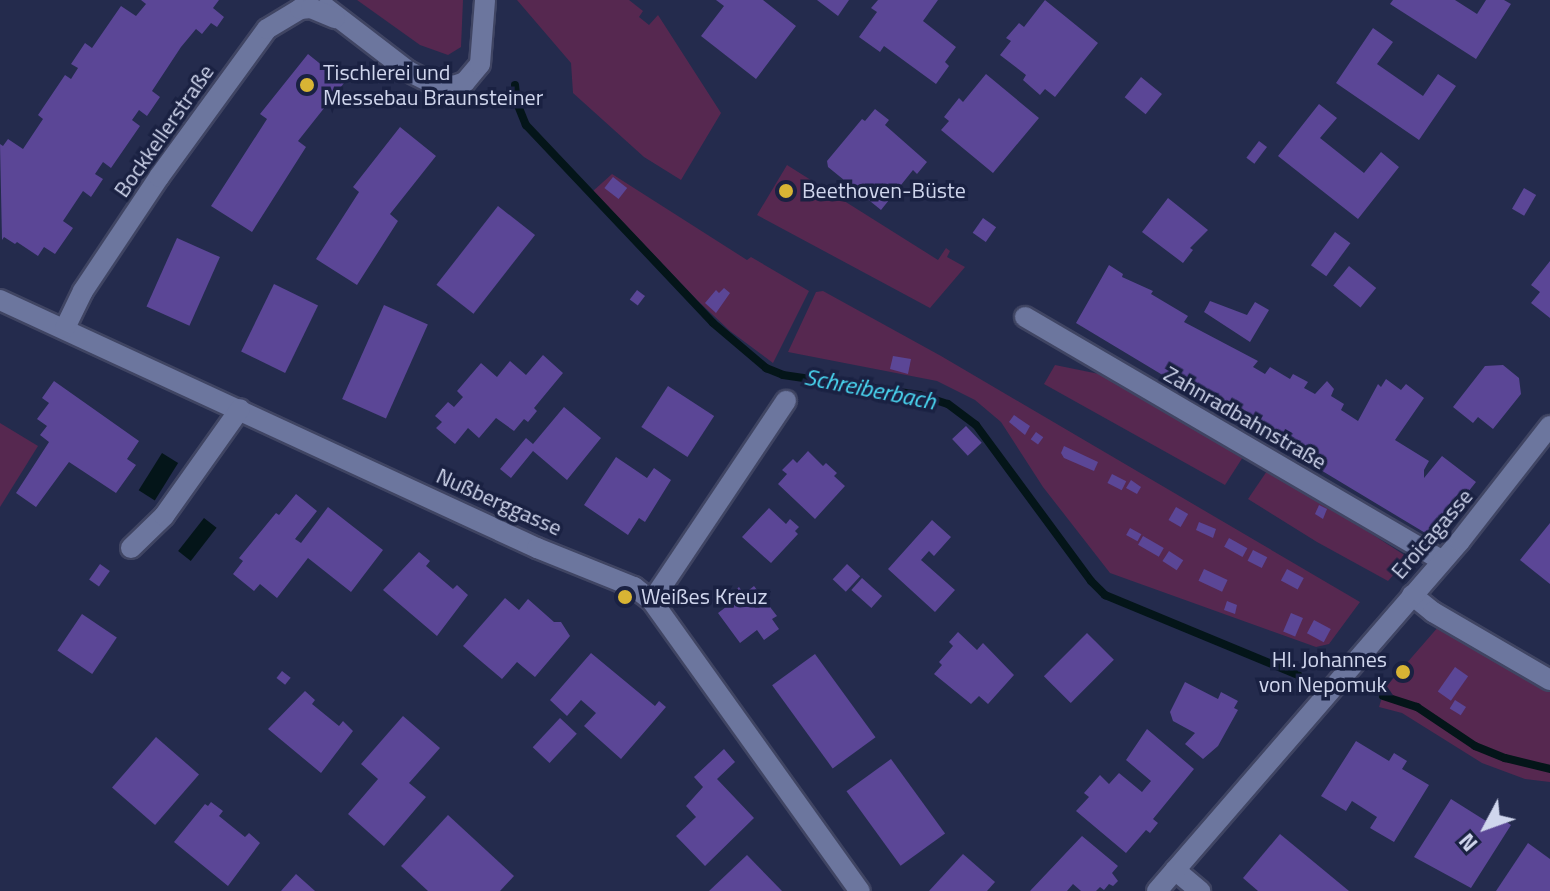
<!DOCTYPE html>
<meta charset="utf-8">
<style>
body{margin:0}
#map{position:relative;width:1550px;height:891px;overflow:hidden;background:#242b4d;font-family:"Titillium Web",sans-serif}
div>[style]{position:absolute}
.green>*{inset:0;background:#562850}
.water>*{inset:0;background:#041519;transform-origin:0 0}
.stream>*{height:8px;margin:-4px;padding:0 4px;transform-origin:4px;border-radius:4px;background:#041519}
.building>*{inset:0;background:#5b4696;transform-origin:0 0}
.roads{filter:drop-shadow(2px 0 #404563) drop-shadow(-2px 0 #404563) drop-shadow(0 2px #404563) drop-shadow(0 -2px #404563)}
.minor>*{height:20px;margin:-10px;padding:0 10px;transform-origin:10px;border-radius:10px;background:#6c769e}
.dots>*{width:22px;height:22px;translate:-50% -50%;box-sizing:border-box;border:4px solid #1a2142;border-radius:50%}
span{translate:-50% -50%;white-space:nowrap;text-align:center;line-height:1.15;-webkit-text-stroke:7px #1a2142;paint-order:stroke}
.poi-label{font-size:22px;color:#d0d6ed}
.left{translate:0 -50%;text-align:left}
.right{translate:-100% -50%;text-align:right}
.street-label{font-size:22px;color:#d0d6ed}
.water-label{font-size:24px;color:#4bdbf6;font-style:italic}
.north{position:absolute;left:1446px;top:787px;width:80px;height:80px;-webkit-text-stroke:6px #1a2142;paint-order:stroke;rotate:229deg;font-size:22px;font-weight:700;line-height:32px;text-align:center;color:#d0d6ed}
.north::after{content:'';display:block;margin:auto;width:28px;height:36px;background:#d0d6ed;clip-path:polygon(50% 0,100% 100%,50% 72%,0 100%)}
</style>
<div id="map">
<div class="green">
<div style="clip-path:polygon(357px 0,463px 0,461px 47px,448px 55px,420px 45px)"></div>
<div style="clip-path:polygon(517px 0,629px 0,643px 11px,639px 17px,649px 25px,658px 15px,721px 113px,681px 180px,644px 157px,573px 93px,571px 63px)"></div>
<div style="clip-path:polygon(787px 165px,938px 260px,946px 248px,950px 251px,947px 257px,965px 267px,930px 308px,757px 215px)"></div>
<div style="clip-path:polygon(612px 174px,747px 260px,751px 257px,809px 291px,773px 363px,730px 331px,697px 300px,593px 191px)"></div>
<div style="clip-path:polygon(823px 291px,941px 356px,1360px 602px,1329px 644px,1316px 647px,1110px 573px,1043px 487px,1001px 422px,975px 400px,937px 381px,788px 352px,816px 292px)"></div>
<div style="clip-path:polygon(1055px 365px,1104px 375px,1243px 457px,1225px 485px,1044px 384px)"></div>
<div style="clip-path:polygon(0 423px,38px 446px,0 507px)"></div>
<div style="clip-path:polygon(1267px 471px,1336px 511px,1409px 558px,1388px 581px,1317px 542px,1248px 499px)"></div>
<div style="clip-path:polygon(1439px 626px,1550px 690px,1550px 782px,1525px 779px,1482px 763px,1402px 713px,1379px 707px,1385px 688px)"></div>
</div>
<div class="water">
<div style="left:162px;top:453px;width:19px;height:44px;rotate:32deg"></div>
<div style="left:204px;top:518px;width:16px;height:42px;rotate:38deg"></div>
</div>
<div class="stream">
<div style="left:515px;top:85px;width:18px;rotate:84deg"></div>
<div style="left:517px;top:103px;width:24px;rotate:68deg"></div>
<div style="left:526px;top:125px;width:272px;rotate:46.6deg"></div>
<div style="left:713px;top:323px;width:70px;rotate:40.3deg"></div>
<div style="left:766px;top:368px;width:18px;rotate:22deg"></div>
<div style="left:783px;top:375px;width:138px;rotate:8.3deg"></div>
<div style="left:920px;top:395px;width:29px;rotate:18deg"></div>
<div style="left:948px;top:404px;width:35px;rotate:37deg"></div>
<div style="left:976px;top:425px;width:194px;rotate:53.6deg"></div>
<div style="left:1091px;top:581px;width:20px;rotate:45deg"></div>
<div style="left:1105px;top:595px;width:209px;rotate:22.5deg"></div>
<div style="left:1383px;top:696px;width:36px;rotate:18deg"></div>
<div style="left:1417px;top:707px;width:70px;rotate:33.9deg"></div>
<div style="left:1475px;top:746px;width:32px;rotate:22deg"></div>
<div style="left:1505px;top:758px;width:46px;rotate:13.7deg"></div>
</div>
<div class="building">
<div style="clip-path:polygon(141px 0,219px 0,213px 8px,224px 17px,217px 27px,211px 23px,202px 34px,196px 29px,181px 47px,152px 91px,160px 97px,147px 116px,139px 110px,132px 120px,140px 126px,111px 168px,103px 162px,95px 174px,103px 179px,91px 197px,83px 191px,63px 221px,73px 228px,55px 254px,44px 247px,38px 256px,17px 242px,15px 244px,4px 237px,2px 240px,0 144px,3px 146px,8px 139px,23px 149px,43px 119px,38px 115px,65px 75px,71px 79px,78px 68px,71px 64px,85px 43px,92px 48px,121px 6px,136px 16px,146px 4px)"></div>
<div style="clip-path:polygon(716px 0,763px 0,796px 26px,756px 79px,701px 36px,724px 6px)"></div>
<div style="clip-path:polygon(817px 0,849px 0,838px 16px)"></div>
<div style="clip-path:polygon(878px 0,938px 0,923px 21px,956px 47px,945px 62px,949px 66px,936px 84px,884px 46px,880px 52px,859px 37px,877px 12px,871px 8px)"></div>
<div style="clip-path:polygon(1045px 0,1098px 43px,1055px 97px,1045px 89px,1040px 95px,1023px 80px,1026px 75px,1000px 55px,1011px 41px,1006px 38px,1019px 23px,1024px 27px)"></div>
<div style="clip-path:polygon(1393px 0,1455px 0,1477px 14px,1486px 0,1504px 0,1511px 4px,1476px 59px,1390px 4px)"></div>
<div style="clip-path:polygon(1373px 28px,1393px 42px,1377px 64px,1423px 96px,1438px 74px,1456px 86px,1419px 140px,1336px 83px)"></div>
<div style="clip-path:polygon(308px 54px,344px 83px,298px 141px,306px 147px,252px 232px,211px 206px,267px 119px,260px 114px)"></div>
<div style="clip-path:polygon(986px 74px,1039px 118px,993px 173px,941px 130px,949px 121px,944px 117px,959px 98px,963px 102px)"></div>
<div style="left:1141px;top:77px;width:27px;height:26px;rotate:39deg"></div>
<div style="clip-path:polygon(1319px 104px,1337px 118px,1320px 138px,1364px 173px,1381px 152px,1399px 167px,1358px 219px,1278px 156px)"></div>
<div style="clip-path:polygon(875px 109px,889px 120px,885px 125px,927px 162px,917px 174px,913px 170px,881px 210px,828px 167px,827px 161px,862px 119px,865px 121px)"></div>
<div style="clip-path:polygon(400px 127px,436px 156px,390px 214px,398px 221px,357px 285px,316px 259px,359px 192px,353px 187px)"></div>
<div style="left:1259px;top:141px;width:10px;height:21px;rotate:37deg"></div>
<div style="left:613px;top:177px;width:18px;height:14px;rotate:38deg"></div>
<div style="left:1524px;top:188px;width:14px;height:24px;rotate:30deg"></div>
<div style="clip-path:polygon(1168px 198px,1208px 230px,1190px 248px,1193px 250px,1183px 263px,1142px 232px)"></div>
<div style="left:498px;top:206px;width:47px;height:100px;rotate:38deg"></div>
<div style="left:983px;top:218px;width:16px;height:18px;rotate:35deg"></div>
<div style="left:1335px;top:232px;width:19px;height:41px;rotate:36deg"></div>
<div style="left:177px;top:238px;width:47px;height:75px;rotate:24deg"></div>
<div style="clip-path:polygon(1550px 261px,1550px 318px,1531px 303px,1540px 292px,1531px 285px)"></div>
<div style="clip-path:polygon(1109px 265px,1123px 274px,1122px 277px,1153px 291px,1151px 294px,1188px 316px,1184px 322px,1258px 361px,1253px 367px,1265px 374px,1270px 367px,1290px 379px,1293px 374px,1308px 382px,1304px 388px,1315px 394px,1327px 381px,1334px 389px,1331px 396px,1344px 404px,1341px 410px,1358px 421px,1378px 384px,1381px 387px,1386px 379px,1401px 390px,1406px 384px,1424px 398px,1395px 440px,1429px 461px,1424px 470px,1424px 478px,1442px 456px,1476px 482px,1432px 537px,1076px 323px)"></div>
<div style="left:1349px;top:266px;width:35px;height:25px;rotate:39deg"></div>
<div style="left:274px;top:284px;width:49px;height:75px;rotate:26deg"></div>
<div style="clip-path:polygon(724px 288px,730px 293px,716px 313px,705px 303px,716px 290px,719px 293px)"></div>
<div style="left:637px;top:290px;width:10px;height:12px;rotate:37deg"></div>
<div style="clip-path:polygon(1210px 301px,1247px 315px,1255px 302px,1269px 310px,1250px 342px,1204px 312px)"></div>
<div style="left:384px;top:305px;width:48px;height:103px;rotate:24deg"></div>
<div style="clip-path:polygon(543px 355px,563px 373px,534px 408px,537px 411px,528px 422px,524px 419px,514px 431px,496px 418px,479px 438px,468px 428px,455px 444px,436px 428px,442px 422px,435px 416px,448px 402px,454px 407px,463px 397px,457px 391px,481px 363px,497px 377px,510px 361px,526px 375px)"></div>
<div style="clip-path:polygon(893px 356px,911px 359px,908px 374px,890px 369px)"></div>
<div style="clip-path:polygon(1503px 365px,1519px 378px,1521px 394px,1493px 429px,1478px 417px,1473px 423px,1453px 407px,1485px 366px)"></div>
<div style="clip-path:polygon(54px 381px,139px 441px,127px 459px,136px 465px,116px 493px,69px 462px,36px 507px,16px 493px,49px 442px,40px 435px,47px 426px,37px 419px,49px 403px,42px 398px)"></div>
<div style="left:668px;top:386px;width:55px;height:49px;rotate:33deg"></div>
<div style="clip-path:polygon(564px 407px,601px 438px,567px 480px,533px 451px,511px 478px,500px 469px,526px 438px,533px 444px)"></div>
<div style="clip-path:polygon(1014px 415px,1030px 426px,1025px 435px,1009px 422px)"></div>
<div style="left:966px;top:426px;width:23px;height:19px;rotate:47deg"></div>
<div style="left:1036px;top:432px;width:9px;height:9px;rotate:36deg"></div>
<div style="clip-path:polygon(1064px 446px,1098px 462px,1094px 471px,1064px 458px,1061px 453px)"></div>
<div style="clip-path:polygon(808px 451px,823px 466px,826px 463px,837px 473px,834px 476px,845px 486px,815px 519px,778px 484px,787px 474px,782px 470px,793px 459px,797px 463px)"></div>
<div style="clip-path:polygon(616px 457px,647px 478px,654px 468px,671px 480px,645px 522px,639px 518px,628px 535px,584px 505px)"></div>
<div style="left:1112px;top:474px;width:16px;height:10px;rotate:27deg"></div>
<div style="clip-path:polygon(1131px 480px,1141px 487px,1137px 494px,1126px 488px)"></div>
<div style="clip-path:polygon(296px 494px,317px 511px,295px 539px,301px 543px,328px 507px,383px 550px,351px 592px,308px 558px,277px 598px,260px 584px,254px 591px,233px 574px,243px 561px,239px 558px,276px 513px,279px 515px)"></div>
<div style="clip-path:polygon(1319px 505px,1327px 509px,1323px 519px,1315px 514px)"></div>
<div style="left:1176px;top:507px;width:14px;height:15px;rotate:30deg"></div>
<div style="clip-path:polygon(769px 508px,786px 524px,790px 519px,799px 527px,795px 531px,798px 534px,771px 563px,742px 537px)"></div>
<div style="clip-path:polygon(932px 520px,951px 537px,934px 556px,929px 551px,921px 560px,955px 590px,935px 612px,888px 569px)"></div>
<div style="clip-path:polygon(1199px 522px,1216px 529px,1213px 538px,1196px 530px)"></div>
<div style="clip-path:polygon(1550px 523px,1550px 584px,1520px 560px)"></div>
<div style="left:1130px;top:528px;width:13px;height:8px;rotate:29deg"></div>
<div style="left:1143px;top:536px;width:24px;height:10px;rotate:30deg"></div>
<div style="left:1229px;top:538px;width:21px;height:10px;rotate:29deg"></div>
<div style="left:1253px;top:550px;width:16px;height:12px;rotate:27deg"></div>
<div style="left:1169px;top:551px;width:17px;height:12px;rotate:33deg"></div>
<div style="clip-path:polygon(419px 552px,430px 561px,426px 566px,453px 589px,457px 585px,468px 595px,437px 636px,383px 590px)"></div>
<div style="left:100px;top:564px;width:12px;height:19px;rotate:35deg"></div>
<div style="left:847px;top:564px;width:18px;height:21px;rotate:43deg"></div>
<div style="left:1204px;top:569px;width:26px;height:13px;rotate:25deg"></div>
<div style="left:1287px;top:569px;width:19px;height:13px;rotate:28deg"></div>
<div style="left:862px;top:578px;width:27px;height:16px;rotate:42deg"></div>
<div style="clip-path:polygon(754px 586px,777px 616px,772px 619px,779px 629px,764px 640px,757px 630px,740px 643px,718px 613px,730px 604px,725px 598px,739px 587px,744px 594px)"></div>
<div style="clip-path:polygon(505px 598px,519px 610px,528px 599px,554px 622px,561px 622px,570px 636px,535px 677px,517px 662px,502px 679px,463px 646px)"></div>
<div style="clip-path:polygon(1227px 601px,1237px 605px,1235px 614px,1224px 610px)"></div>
<div style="left:1291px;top:613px;width:13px;height:20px;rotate:23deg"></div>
<div style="left:82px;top:614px;width:42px;height:44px;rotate:34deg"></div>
<div style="left:1314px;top:620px;width:19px;height:15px;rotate:28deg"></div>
<div style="clip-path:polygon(958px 632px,977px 650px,983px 643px,1014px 675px,988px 704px,979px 696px,971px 704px,934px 674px,942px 665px,939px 662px,953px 646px,949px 642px)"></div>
<div style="left:1087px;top:633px;width:38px;height:61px;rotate:45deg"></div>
<div style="clip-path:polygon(591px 653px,655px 706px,659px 701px,666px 707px,621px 759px,584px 726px,596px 713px,581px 700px,567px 716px,550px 700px)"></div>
<div style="left:815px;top:654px;width:103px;height:53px;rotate:54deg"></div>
<div style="left:1455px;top:667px;width:16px;height:30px;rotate:35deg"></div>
<div style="left:282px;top:671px;width:11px;height:9px;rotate:38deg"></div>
<div style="clip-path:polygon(1185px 682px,1218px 699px,1221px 692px,1238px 701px,1234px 708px,1238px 710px,1218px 746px,1203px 759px,1185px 744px,1195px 733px,1173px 721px,1170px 712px)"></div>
<div style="clip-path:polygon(305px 691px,315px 700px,312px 704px,339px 726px,343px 721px,353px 731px,321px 773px,268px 729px)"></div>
<div style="left:1455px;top:700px;width:13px;height:10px;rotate:32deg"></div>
<div style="clip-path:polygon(403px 716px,440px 748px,409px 783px,426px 797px,384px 846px,348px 814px,378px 779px,361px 764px)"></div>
<div style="left:560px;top:718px;width:23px;height:40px;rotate:43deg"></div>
<div style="clip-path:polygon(1147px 729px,1194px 769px,1153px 819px,1158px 823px,1150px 833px,1146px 830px,1126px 853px,1076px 811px,1089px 797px,1084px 793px,1100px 775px,1109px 784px,1119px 773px,1142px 792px,1151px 781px,1126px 760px)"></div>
<div style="left:156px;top:737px;width:57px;height:67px;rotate:41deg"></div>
<div style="clip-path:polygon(1356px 741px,1389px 761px,1394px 753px,1407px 761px,1402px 769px,1429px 785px,1394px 842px,1370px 828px,1377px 817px,1352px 801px,1346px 811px,1321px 796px)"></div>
<div style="clip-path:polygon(724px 749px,735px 762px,717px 779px,754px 818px,705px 866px,676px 836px,696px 817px,686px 806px,703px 787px,694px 777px)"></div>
<div style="left:891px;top:759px;width:92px;height:55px;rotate:54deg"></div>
<div style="clip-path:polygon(1451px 799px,1486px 821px,1492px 812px,1511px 825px,1471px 888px,1414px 857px)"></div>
<div style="clip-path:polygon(211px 802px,223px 811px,219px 816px,245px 837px,249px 833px,260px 843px,228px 886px,174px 842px,205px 804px,208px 806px)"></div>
<div style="clip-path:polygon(448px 815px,514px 876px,500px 891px,428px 891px,401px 866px)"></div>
<div style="clip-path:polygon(1280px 834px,1349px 891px,1258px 891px,1243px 878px)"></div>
<div style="clip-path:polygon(1082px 836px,1118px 866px,1112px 873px,1118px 881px,1113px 886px,1109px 884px,1104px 890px,1100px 887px,1096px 891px,1081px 891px,1073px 884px,1067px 891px,1030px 891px)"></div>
<div style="clip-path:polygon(1528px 843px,1550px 859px,1550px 891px,1496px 891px)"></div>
<div style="clip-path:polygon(963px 854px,995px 882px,987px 891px,929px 891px)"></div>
<div style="clip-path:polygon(747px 855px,782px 891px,709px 891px)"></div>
<div style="clip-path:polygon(296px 874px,315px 891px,281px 891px)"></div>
</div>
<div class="roads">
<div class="minor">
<div style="left:326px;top:8px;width:103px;rotate:37.5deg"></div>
<div style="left:408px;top:71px;width:25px;rotate:27deg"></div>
<div style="left:430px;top:82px;width:24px;rotate:9deg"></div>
<div style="left:454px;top:86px;width:12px;rotate:-20deg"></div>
<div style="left:465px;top:82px;width:23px;rotate:-50deg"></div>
<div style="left:480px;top:64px;width:64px;rotate:-85.5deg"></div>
<div style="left:0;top:300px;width:592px;rotate:24.79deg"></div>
<div style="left:537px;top:548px;width:105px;rotate:21.9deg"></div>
<div style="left:634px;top:587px;width:23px;rotate:38deg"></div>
<div style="left:652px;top:601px;width:357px;rotate:54.4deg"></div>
<div style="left:1025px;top:317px;width:482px;rotate:30.3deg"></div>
<div style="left:65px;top:328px;width:41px;rotate:-64.1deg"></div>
<div style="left:83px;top:291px;width:137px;rotate:-56.3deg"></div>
<div style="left:159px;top:177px;width:183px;rotate:-53.9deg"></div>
<div style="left:267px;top:29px;width:39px;rotate:-31deg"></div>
<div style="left:300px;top:9px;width:11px;rotate:-5deg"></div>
<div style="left:311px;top:8px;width:26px;rotate:23deg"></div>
<div style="left:131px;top:548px;width:46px;rotate:-44.1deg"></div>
<div style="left:164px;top:516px;width:131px;rotate:-54.6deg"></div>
<div style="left:1412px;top:595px;width:27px;rotate:39deg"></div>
<div style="left:1433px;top:612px;width:135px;rotate:30.2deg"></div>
<div style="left:652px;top:601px;width:241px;rotate:-56.2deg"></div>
<div style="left:1175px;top:870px;width:33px;rotate:40deg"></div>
<div style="left:1157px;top:891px;width:463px;rotate:-49.1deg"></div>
<div style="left:1460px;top:541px;width:146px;rotate:-52deg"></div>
</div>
</div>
<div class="dots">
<div style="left:307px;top:85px;background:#d8b434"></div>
<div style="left:786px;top:191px;background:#d8b434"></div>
<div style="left:625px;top:597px;background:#d8b434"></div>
<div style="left:1403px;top:672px;background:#d8b434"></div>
</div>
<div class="poi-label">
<span class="left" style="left:323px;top:85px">Tischlerei und<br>Messebau Braunsteiner</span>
<span class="left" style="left:802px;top:191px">Beethoven-Büste</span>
<span class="left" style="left:641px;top:597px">Weißes Kreuz</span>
<span class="right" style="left:1387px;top:672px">Hl. Johannes<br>von Nepomuk</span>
</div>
<div class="street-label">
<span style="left:164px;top:131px;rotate:-55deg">Bockkellerstraße</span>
<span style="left:1245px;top:418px;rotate:30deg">Zahnradbahnstraße</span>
<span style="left:499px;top:502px;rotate:24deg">Nußberggasse</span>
<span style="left:1432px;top:534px;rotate:-49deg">Eroicagasse</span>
</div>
<div class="water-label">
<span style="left:870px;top:389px;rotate:11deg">Schreiberbach</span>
</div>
<div class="north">N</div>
</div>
